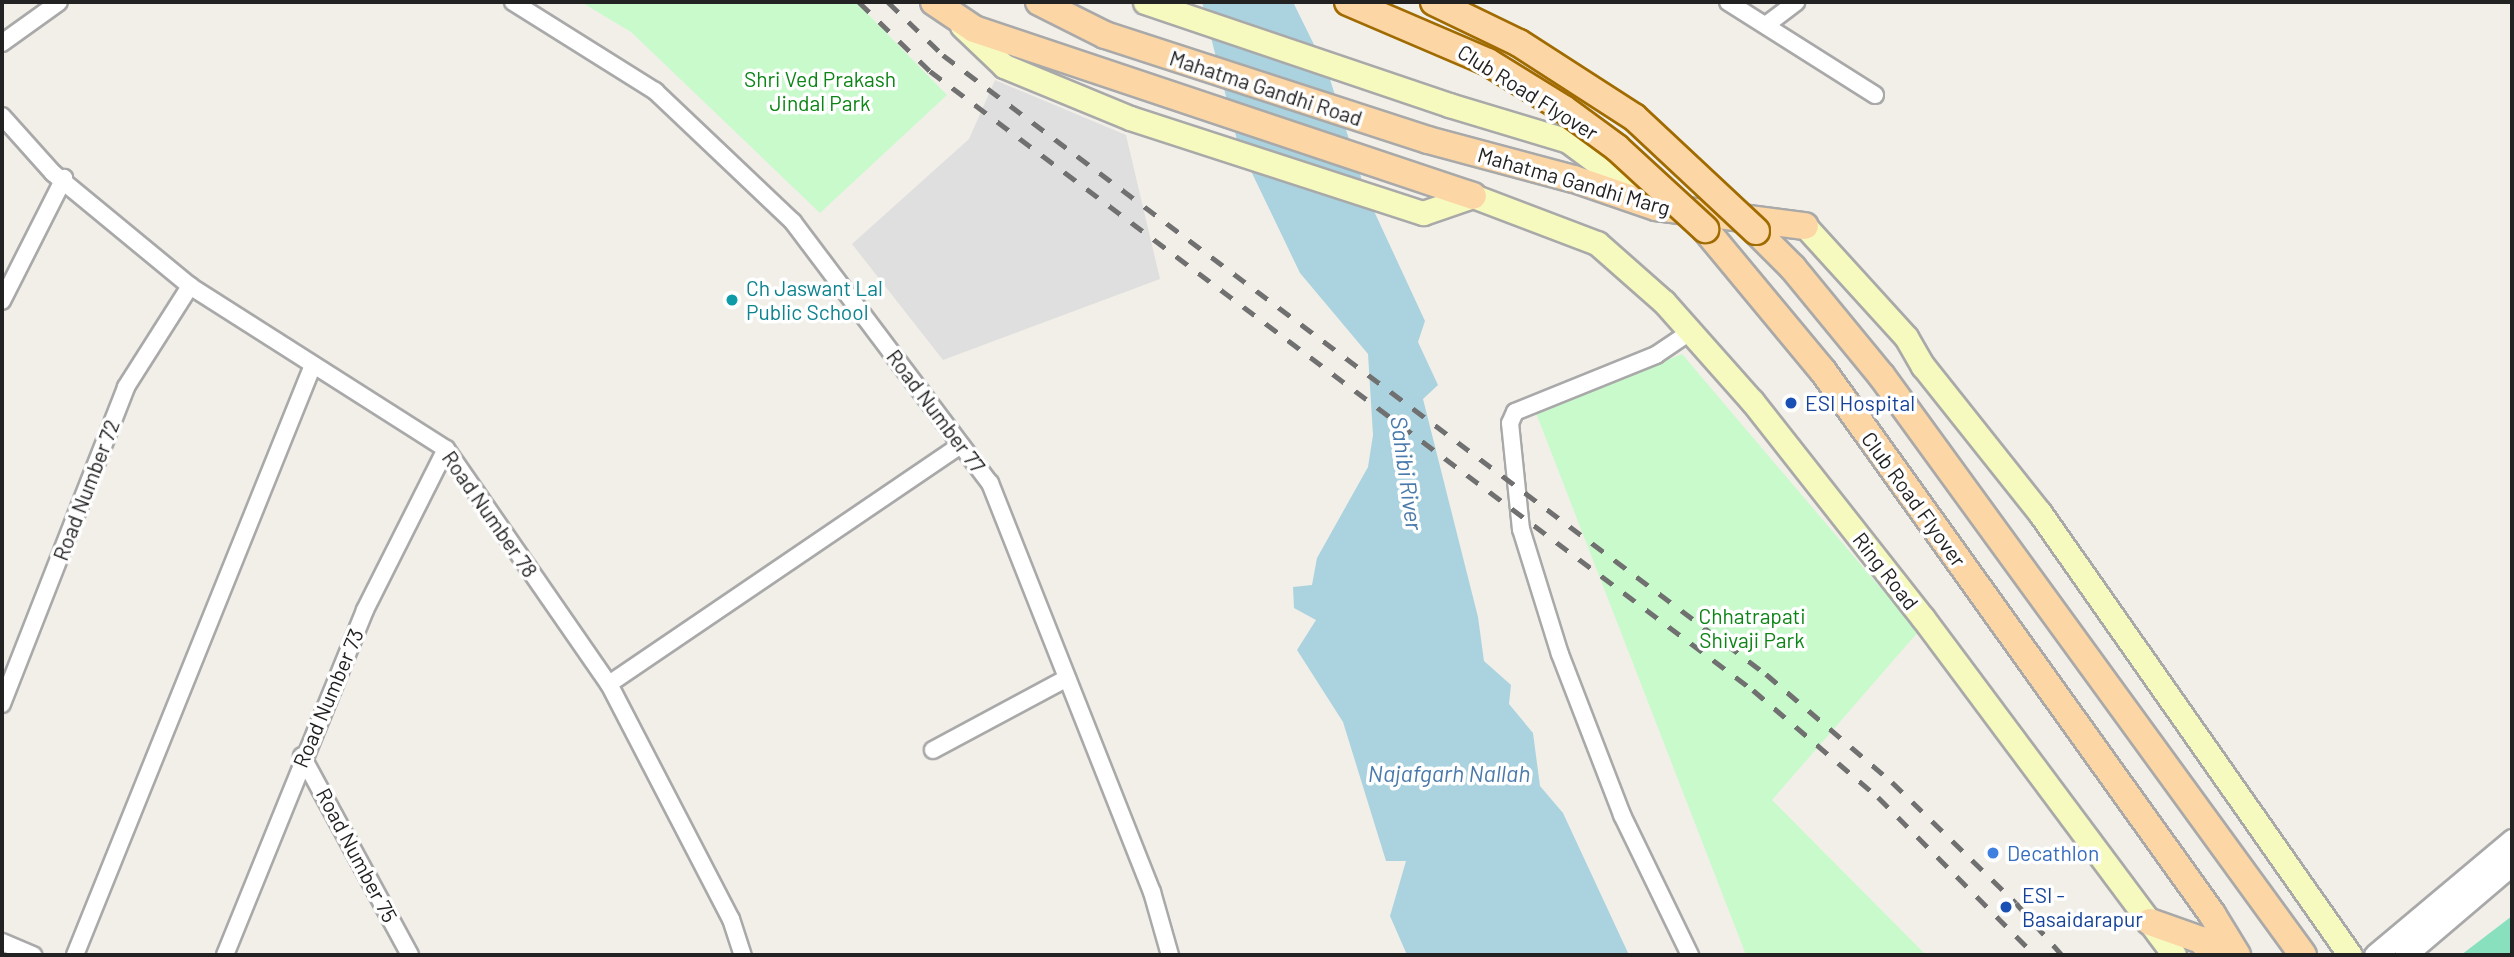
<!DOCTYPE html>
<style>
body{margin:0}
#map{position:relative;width:2514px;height:957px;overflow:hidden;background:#f2efe9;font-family:Barlow,sans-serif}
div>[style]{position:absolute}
.residential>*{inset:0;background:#e0dfdf}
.park>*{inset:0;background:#c8facc}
.pitch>*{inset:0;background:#88e0be}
.water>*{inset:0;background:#aad3df}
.roads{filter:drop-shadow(2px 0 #a9a9a9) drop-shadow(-2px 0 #a9a9a9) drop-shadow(0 2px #a9a9a9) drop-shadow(0 -2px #a9a9a9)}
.minor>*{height:16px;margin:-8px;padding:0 8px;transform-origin:8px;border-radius:8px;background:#fff}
.tertiary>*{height:21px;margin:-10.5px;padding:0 10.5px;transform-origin:10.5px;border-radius:10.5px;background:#fff}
.secondary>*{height:23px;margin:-11.5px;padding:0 11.5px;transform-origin:11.5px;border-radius:11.5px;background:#f7fabf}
.primary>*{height:26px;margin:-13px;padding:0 13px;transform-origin:13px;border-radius:13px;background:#fcd6a4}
.rail>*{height:5px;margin-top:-2.5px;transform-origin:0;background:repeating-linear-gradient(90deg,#707070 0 14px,transparent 0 28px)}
.bridges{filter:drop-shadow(2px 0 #a06b00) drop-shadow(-2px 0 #a06b00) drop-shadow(0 2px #a06b00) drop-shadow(0 -2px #a06b00)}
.primary-bridge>*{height:26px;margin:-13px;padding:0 13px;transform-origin:13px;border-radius:13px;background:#fcd6a4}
.dots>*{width:19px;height:19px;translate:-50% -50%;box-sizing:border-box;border:4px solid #fff;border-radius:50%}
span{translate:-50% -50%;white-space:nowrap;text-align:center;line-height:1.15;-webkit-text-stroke:7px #fff;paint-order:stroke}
.park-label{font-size:21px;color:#0c8416}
.street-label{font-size:21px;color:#222}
.culture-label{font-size:21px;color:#0d838f}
.left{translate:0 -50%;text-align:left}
.transit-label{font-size:21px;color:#164399}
.shop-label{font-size:21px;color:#366cbe}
.water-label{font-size:23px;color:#4a7aab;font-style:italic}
.frame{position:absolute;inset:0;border:4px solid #222;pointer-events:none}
</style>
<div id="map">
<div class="residential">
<div style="clip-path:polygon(995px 80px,1126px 135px,1160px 279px,943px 360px,852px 244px,969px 139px)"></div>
</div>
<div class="park">
<div style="clip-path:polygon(581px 2px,856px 2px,947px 95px,820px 213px,631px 32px)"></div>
<div style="clip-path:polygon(1682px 354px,1918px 632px,1772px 800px,1926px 955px,1746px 955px,1536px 413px)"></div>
</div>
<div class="pitch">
<div style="clip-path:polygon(2512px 916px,2512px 955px,2461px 955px)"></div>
</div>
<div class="water">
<div style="clip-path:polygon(1202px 2px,1293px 2px,1328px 73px,1367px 196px,1425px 321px,1418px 342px,1438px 385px,1423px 399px,1478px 617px,1484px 661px,1511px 685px,1509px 704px,1533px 733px,1540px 786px,1563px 813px,1629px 955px,1407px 955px,1390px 916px,1406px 861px,1386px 861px,1343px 722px,1297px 650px,1316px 620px,1294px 608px,1293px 587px,1312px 585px,1317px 558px,1368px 467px,1373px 435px,1368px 354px,1300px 273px,1238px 144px)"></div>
</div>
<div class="roads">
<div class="minor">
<div style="left:513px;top:2px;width:168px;rotate:32.1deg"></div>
<div style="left:655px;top:91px;width:190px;rotate:43.5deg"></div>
<div style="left:793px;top:222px;width:327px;rotate:53deg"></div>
<div style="left:990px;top:483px;width:440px;rotate:68.4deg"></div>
<div style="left:1152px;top:892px;width:66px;rotate:74.1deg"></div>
<div style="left:1728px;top:2px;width:174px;rotate:32.3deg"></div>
<div style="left:1766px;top:25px;width:38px;rotate:-37deg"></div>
<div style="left:2px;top:43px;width:70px;rotate:-35.7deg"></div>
<div style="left:2px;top:116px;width:76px;rotate:48.2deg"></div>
<div style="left:53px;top:173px;width:178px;rotate:39.5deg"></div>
<div style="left:190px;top:286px;width:303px;rotate:32.5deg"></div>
<div style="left:446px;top:449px;width:286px;rotate:55.3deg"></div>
<div style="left:609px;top:684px;width:265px;rotate:62.6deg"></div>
<div style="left:731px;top:919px;width:38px;rotate:72deg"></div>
<div style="left:2px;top:301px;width:138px;rotate:-63.2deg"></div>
<div style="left:1690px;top:332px;width:41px;rotate:145.9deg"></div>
<div style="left:1656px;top:355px;width:152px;rotate:158deg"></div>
<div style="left:1515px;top:412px;width:12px;rotate:114deg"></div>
<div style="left:1510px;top:423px;width:107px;rotate:84.1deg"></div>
<div style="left:1521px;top:529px;width:131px;rotate:72.7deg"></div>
<div style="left:1560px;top:654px;width:173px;rotate:68.9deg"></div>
<div style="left:1622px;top:815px;width:156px;rotate:64.1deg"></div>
<div style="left:609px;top:684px;width:425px;rotate:-34.2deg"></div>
<div style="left:2px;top:704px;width:340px;rotate:-68.6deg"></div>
<div style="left:126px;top:387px;width:120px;rotate:-57.6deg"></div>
<div style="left:933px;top:750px;width:152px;rotate:-28.2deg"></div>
<div style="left:302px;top:756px;width:226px;rotate:61.5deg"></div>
<div style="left:2px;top:942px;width:34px;rotate:23deg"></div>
<div style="left:75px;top:955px;width:636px;rotate:-68.03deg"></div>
<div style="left:225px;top:955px;width:372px;rotate:-67.9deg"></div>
<div style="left:365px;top:610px;width:180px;rotate:-63.3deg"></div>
</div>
<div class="tertiary">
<div style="left:2375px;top:955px;width:179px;rotate:-40deg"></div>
<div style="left:2405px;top:955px;width:140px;rotate:-40.4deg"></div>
</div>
<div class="secondary">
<div style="left:1145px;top:2px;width:321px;rotate:18.7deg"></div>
<div style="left:1449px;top:105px;width:124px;rotate:16.8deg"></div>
<div style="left:1568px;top:141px;width:97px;rotate:36.6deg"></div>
<div style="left:962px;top:26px;width:58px;rotate:43.6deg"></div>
<div style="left:1004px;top:66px;width:136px;rotate:22.4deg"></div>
<div style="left:1130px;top:118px;width:308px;rotate:18deg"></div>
<div style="left:1423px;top:213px;width:53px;rotate:-18.8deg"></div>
<div style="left:1473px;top:196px;width:133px;rotate:20.8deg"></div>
<div style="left:1597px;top:243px;width:89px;rotate:41.4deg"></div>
<div style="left:1664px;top:302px;width:132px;rotate:48.4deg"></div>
<div style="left:1752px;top:401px;width:276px;rotate:51.8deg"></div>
<div style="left:1923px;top:618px;width:420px;rotate:53.3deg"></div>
<div style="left:1805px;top:226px;width:150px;rotate:47.7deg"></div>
<div style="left:1906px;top:337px;width:34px;rotate:60deg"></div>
<div style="left:1923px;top:366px;width:188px;rotate:51.5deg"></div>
<div style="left:2040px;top:513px;width:540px;rotate:54.96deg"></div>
</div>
<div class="primary">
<div style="left:934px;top:2px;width:48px;rotate:34deg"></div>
<div style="left:974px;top:29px;width:526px;rotate:18.5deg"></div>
<div style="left:1039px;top:2px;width:74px;rotate:26.6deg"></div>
<div style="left:1105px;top:35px;width:340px;rotate:18deg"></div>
<div style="left:1428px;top:140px;width:151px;rotate:15deg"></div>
<div style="left:1574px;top:179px;width:87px;rotate:18.9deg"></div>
<div style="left:1656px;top:207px;width:150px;rotate:7.3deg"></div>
<div style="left:1705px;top:229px;width:185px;rotate:50.3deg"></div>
<div style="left:1823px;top:371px;width:668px;rotate:54.38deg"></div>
<div style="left:2212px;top:914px;width:48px;rotate:58.6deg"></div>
<div style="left:1756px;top:231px;width:52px;rotate:45deg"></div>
<div style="left:1793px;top:268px;width:139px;rotate:50.6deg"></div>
<div style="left:1881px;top:375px;width:717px;rotate:53.96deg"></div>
<div style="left:2150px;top:922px;width:54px;rotate:19.4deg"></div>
<div style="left:2201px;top:940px;width:20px;rotate:49deg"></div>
</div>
</div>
<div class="rail">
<div style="left:859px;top:2px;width:99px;rotate:44.2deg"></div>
<div style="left:930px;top:71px;width:1030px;rotate:36.95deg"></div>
<div style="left:1753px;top:690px;width:165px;rotate:40.6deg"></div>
<div style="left:1878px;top:797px;width:223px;rotate:45.2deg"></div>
<div style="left:888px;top:2px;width:76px;rotate:43.9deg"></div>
<div style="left:943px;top:55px;width:1030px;rotate:36.95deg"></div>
<div style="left:1766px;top:674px;width:166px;rotate:40.6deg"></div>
<div style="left:1892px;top:782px;width:173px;rotate:44.3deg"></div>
<div style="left:2016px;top:903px;width:69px;rotate:48.5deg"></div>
</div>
<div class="bridges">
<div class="primary-bridge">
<div style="left:1348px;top:2px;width:152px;rotate:23.2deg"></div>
<div style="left:1488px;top:62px;width:89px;rotate:31.7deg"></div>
<div style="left:1564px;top:109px;width:66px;rotate:36.3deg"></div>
<div style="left:1617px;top:148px;width:120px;rotate:42.6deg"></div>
<div style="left:1434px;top:2px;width:94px;rotate:25.8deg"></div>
<div style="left:1519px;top:43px;width:137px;rotate:32.8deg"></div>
<div style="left:1634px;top:117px;width:167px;rotate:43.1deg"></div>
</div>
</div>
<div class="dots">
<div style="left:732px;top:300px;background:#0f9aa8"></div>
<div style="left:1791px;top:403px;background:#1a4fb4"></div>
<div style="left:1993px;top:853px;background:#3f7fe0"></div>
<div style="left:2006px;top:907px;background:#1a4fb4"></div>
</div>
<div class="park-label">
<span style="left:820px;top:91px">Shri Ved Prakash<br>Jindal Park</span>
<span style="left:1752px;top:628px">Chhatrapati<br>Shivaji Park</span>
</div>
<div class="street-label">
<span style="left:1266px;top:88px;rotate:18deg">Mahatma Gandhi Road</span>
<span style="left:1528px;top:92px;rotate:32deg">Club Road Flyover</span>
<span style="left:1574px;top:181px;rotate:16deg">Mahatma Gandhi Marg</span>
<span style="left:936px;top:411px;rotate:53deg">Road Number 77</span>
<span style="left:86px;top:490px;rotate:-69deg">Road Number 72</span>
<span style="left:1914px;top:499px;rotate:54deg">Club Road Flyover</span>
<span style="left:490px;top:514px;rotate:55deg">Road Number 78</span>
<span style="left:1886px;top:571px;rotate:52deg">Ring Road</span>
<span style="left:328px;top:698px;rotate:-67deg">Road Number 73</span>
<span style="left:357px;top:855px;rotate:62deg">Road Number 75</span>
</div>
<div class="culture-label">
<span class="left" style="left:746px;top:300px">Ch Jaswant Lal<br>Public School</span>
</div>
<div class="transit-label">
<span class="left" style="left:1805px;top:403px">ESI Hospital</span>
<span class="left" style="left:2022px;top:907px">ESI -<br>Basaidarapur</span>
</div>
<div class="shop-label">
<span class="left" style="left:2007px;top:853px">Decathlon</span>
</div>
<div class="water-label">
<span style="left:1407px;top:473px;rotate:82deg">Sahibi River</span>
<span style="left:1449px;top:773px">Najafgarh Nallah</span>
</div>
<div class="frame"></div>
</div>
